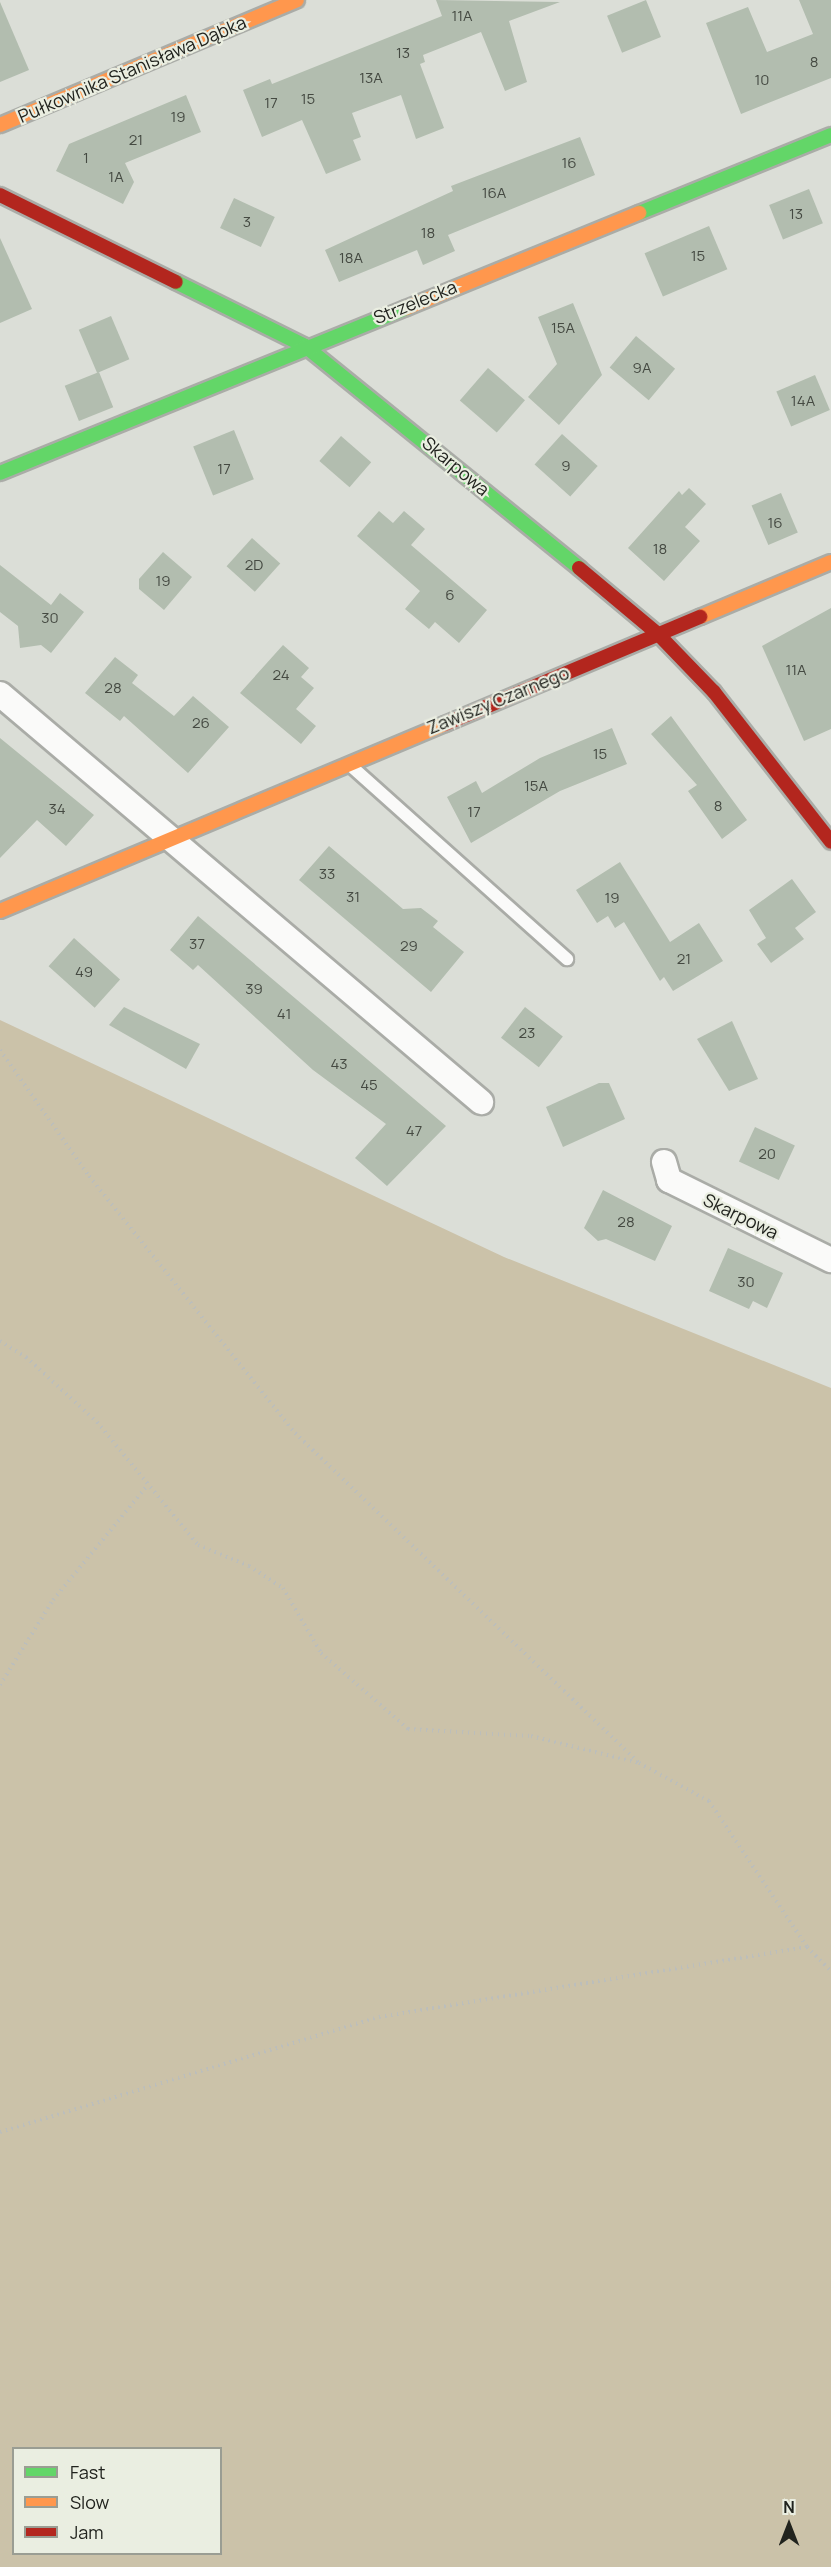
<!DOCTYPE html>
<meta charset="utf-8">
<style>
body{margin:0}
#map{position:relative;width:831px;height:2567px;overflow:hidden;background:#dbded7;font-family:Manrope,sans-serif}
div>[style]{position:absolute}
.green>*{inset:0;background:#cbc2a9}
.building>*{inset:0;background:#b2bdaf;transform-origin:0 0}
.path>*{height:4px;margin-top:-2px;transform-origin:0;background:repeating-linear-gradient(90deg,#bcbebb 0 1.5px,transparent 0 6px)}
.roads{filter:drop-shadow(2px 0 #aaaca7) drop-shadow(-2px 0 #aaaca7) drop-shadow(0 2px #aaaca7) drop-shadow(0 -2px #aaaca7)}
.lane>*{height:12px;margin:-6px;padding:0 6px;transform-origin:6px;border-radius:6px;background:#fafaf9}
.street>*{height:24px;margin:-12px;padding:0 12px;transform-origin:12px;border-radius:12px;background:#fafaf9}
.fast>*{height:14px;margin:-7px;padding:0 7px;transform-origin:7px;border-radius:7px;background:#63d668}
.slow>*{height:14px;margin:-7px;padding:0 7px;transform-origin:7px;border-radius:7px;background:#ff974d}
.jam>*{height:14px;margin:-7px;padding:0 7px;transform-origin:7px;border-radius:7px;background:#b3261e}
span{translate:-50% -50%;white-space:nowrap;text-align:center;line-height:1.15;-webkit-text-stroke:4.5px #eaeee1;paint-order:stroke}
.number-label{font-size:15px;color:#454a42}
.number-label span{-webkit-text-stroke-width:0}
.street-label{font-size:18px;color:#21231e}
.legend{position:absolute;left:12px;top:2447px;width:210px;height:108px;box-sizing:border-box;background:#eaeee1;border:2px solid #9a9d93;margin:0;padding:8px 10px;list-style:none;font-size:18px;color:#21231e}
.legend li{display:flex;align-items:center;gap:12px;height:30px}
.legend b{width:30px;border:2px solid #9a9d93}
.north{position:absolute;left:759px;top:2495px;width:60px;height:60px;-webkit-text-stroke:4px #eaeee1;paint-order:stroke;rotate:0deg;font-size:16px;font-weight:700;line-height:24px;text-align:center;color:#21231e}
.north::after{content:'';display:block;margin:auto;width:21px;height:27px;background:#21231e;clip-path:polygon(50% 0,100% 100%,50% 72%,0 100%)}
</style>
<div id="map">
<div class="green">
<div style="clip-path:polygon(evenodd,0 1020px,504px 1257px,831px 1388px,831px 2567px,0 2567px,0 1020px,14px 2448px,220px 2448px,220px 2554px,14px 2554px,14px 2448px)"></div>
</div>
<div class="building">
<div style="clip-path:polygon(436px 0,560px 2px,509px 21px,527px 82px,505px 91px,481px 32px,423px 55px,425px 62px,420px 64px,444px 128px,416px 139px,401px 95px,352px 113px,361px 137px,353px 140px,361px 160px,326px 174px,302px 120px,262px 137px,243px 90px,270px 79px,272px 84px,442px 16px)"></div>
<div style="left:646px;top:0;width:40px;height:42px;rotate:68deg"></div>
<div style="clip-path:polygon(799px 0,831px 0,831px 78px,741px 114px,706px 23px,748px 7px,767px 52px,813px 34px)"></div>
<div style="clip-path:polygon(0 2px,29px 70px,0 82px)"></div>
<div style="clip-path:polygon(186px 95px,201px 132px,125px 163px,134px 182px,123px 204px,56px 171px,69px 144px)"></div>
<div style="clip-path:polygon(580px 137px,595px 175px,448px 235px,455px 251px,423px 265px,417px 250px,339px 282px,325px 250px,453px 191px,451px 186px)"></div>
<div style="left:809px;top:189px;width:37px;height:43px;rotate:68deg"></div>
<div style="left:234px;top:198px;width:45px;height:33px;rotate:25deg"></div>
<div style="left:709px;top:226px;width:47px;height:70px;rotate:67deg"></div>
<div style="clip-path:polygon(0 238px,32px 309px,0 323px)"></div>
<div style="clip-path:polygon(573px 303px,602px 375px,559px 425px,528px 397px,557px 364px,538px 317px)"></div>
<div style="left:111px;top:316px;width:47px;height:35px;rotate:67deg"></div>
<div style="left:636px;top:336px;width:51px;height:41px;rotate:40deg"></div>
<div style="left:488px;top:368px;width:49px;height:43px;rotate:41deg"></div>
<div style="left:99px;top:372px;width:38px;height:37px;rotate:68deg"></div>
<div style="left:815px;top:375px;width:38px;height:42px;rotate:67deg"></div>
<div style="left:234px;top:430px;width:53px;height:44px;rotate:68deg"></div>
<div style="left:562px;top:434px;width:48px;height:41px;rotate:42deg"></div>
<div style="left:341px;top:436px;width:40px;height:33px;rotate:41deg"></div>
<div style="clip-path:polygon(689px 488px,706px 504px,685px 527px,700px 541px,664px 581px,628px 548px,679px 491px,682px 495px)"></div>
<div style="left:781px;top:493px;width:43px;height:32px;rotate:67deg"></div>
<div style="clip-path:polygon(379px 511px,393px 523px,404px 511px,425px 529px,411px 545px,487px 610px,459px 643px,435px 622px,429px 629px,405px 609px,420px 591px,357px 536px)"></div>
<div style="left:252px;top:538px;width:38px;height:38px;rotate:42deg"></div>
<div style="clip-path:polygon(163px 552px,192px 577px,164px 610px,139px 589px,139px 579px)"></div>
<div style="clip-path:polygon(0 565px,51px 605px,60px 593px,84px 612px,51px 653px,41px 645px,20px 648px,18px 626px,0 612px)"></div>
<div style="clip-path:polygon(831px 608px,831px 729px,804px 741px,762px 646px)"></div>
<div style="clip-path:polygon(283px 645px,309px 668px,301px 677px,314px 688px,296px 709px,316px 726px,301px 744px,240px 693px)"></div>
<div style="clip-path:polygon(115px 657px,138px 675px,132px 683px,174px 716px,193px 696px,229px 727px,188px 773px,124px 716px,120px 721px,85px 693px)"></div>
<div style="clip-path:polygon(671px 716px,747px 820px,722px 839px,688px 791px,697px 785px,651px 734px)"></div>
<div style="clip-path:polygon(612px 728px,627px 764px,560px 791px,471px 843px,447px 797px,476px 781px,482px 793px,540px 758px)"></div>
<div style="clip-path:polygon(0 738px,94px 815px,66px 846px,37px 820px,0 858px)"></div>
<div style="clip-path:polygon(329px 846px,403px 909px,421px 908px,438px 921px,433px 927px,464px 952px,431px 992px,299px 880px)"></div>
<div style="clip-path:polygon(620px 862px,670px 942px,699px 923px,723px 961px,673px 991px,664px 977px,660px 981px,624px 922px,615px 928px,608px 916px,597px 923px,576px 890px)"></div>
<div style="clip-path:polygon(792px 879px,816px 912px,795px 928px,804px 939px,771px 963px,757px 944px,766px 938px,749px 910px)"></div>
<div style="clip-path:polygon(198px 916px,446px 1126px,387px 1186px,355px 1158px,386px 1124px,313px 1070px,198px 965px,193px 970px,170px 950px)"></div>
<div style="left:74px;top:938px;width:62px;height:38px;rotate:42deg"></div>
<div style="clip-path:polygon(124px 1007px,200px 1044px,186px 1069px,109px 1025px)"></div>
<div style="left:525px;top:1007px;width:48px;height:39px;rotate:38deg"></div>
<div style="clip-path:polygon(732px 1021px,758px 1079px,729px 1091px,697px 1039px)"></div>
<div style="clip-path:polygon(599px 1083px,609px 1083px,625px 1119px,563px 1147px,546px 1107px)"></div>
<div style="left:755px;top:1127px;width:44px;height:38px;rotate:25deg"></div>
<div style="clip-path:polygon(603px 1190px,672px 1226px,655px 1261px,606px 1239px,598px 1241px,584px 1228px)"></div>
<div style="clip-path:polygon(728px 1248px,783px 1273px,767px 1308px,753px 1301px,749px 1309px,709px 1291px)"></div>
</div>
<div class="path">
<div style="left:0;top:1050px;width:154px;rotate:54.8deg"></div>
<div style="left:89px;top:1176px;width:329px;rotate:51.3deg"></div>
<div style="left:295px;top:1433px;width:477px;rotate:43.8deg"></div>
<div style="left:0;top:1341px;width:31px;rotate:32deg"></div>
<div style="left:26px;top:1357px;width:96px;rotate:42.5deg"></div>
<div style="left:97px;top:1422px;width:159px;rotate:50.6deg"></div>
<div style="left:198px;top:1545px;width:55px;rotate:22.4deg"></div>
<div style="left:249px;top:1566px;width:40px;rotate:32.9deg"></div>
<div style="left:283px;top:1588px;width:75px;rotate:59.7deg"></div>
<div style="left:321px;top:1653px;width:116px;rotate:41.1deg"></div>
<div style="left:408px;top:1729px;width:123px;rotate:3.3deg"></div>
<div style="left:531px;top:1736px;width:111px;rotate:14deg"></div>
<div style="left:639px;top:1763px;width:80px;rotate:28.5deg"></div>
<div style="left:709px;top:1801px;width:176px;rotate:56.1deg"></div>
<div style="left:807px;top:1947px;width:34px;rotate:45deg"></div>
<div style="left:0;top:1685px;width:100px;rotate:-58.1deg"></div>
<div style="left:53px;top:1600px;width:146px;rotate:-50.5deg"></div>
<div style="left:0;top:2132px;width:396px;rotate:-16.9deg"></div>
<div style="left:379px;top:2017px;width:434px;rotate:-9.3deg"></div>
</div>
<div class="roads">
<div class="lane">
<div style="left:351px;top:766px;width:290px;rotate:41.8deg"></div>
</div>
<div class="street">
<div style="left:0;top:694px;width:631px;rotate:40.31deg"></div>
<div style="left:664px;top:1162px;width:19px;rotate:74deg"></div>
<div style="left:669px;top:1180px;width:181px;rotate:26.3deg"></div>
</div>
<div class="fast">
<div style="left:639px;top:213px;width:207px;rotate:-22.1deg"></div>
<div style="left:176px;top:282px;width:144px;rotate:26.4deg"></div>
<div style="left:305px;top:346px;width:353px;rotate:39deg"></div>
<div style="left:0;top:473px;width:438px;rotate:-22.1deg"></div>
</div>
<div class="slow">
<div style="left:0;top:125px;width:322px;rotate:-22.8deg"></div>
<div style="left:406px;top:308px;width:252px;rotate:-22.2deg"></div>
<div style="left:700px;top:617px;width:142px;rotate:-22.8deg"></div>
<div style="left:0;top:911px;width:483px;rotate:-22.8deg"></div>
</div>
<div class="jam">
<div style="left:0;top:195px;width:196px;rotate:26.3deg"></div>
<div style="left:579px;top:568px;width:103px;rotate:39.9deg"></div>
<div style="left:658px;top:634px;width:81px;rotate:46deg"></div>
<div style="left:714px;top:692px;width:190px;rotate:52deg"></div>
<div style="left:445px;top:724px;width:277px;rotate:-22.8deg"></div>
</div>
</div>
<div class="number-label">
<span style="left:462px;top:16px">11A</span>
<span style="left:403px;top:53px">13</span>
<span style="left:814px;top:62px">8</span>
<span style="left:371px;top:78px">13A</span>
<span style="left:762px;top:80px">10</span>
<span style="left:308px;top:99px">15</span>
<span style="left:271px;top:103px">17</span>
<span style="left:178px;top:117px">19</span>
<span style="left:136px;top:140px">21</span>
<span style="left:86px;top:158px">1</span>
<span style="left:569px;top:163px">16</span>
<span style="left:116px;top:177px">1A</span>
<span style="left:494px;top:193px">16A</span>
<span style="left:796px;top:214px">13</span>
<span style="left:247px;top:222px">3</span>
<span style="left:428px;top:233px">18</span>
<span style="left:698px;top:256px">15</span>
<span style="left:351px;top:258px">18A</span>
<span style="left:563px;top:328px">15A</span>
<span style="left:642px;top:368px">9A</span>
<span style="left:803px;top:401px">14A</span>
<span style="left:566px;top:466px">9</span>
<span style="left:224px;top:469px">17</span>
<span style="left:775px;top:523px">16</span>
<span style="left:660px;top:549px">18</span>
<span style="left:254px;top:565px">2D</span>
<span style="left:163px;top:581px">19</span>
<span style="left:450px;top:595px">6</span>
<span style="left:50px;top:618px">30</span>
<span style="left:796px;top:670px">11A</span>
<span style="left:281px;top:675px">24</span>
<span style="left:113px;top:688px">28</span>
<span style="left:201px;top:723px">26</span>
<span style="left:600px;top:754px">15</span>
<span style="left:536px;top:786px">15A</span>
<span style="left:718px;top:806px">8</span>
<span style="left:57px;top:809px">34</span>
<span style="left:474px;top:812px">17</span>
<span style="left:327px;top:874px">33</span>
<span style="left:353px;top:897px">31</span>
<span style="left:612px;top:898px">19</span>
<span style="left:197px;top:944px">37</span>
<span style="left:409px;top:946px">29</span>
<span style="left:684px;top:959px">21</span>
<span style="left:84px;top:972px">49</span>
<span style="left:254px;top:989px">39</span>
<span style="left:284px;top:1014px">41</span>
<span style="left:527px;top:1033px">23</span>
<span style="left:339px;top:1064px">43</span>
<span style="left:369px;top:1085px">45</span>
<span style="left:414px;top:1131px">47</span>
<span style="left:767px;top:1154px">20</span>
<span style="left:626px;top:1222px">28</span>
<span style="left:746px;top:1282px">30</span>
</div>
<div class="street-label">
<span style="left:132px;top:69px;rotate:-23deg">Pułkownika Stanisława Dąbka</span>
<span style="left:415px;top:302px;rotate:-22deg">Strzelecka</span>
<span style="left:456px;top:466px;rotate:40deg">Skarpowa</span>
<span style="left:498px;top:700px;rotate:-22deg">Zawiszy Czarnego</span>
<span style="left:741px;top:1216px;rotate:26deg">Skarpowa</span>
</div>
<ul class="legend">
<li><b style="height:8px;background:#63d668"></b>Fast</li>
<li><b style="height:8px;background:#ff974d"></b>Slow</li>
<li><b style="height:8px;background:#b3261e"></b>Jam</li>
</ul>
<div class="north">N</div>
</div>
